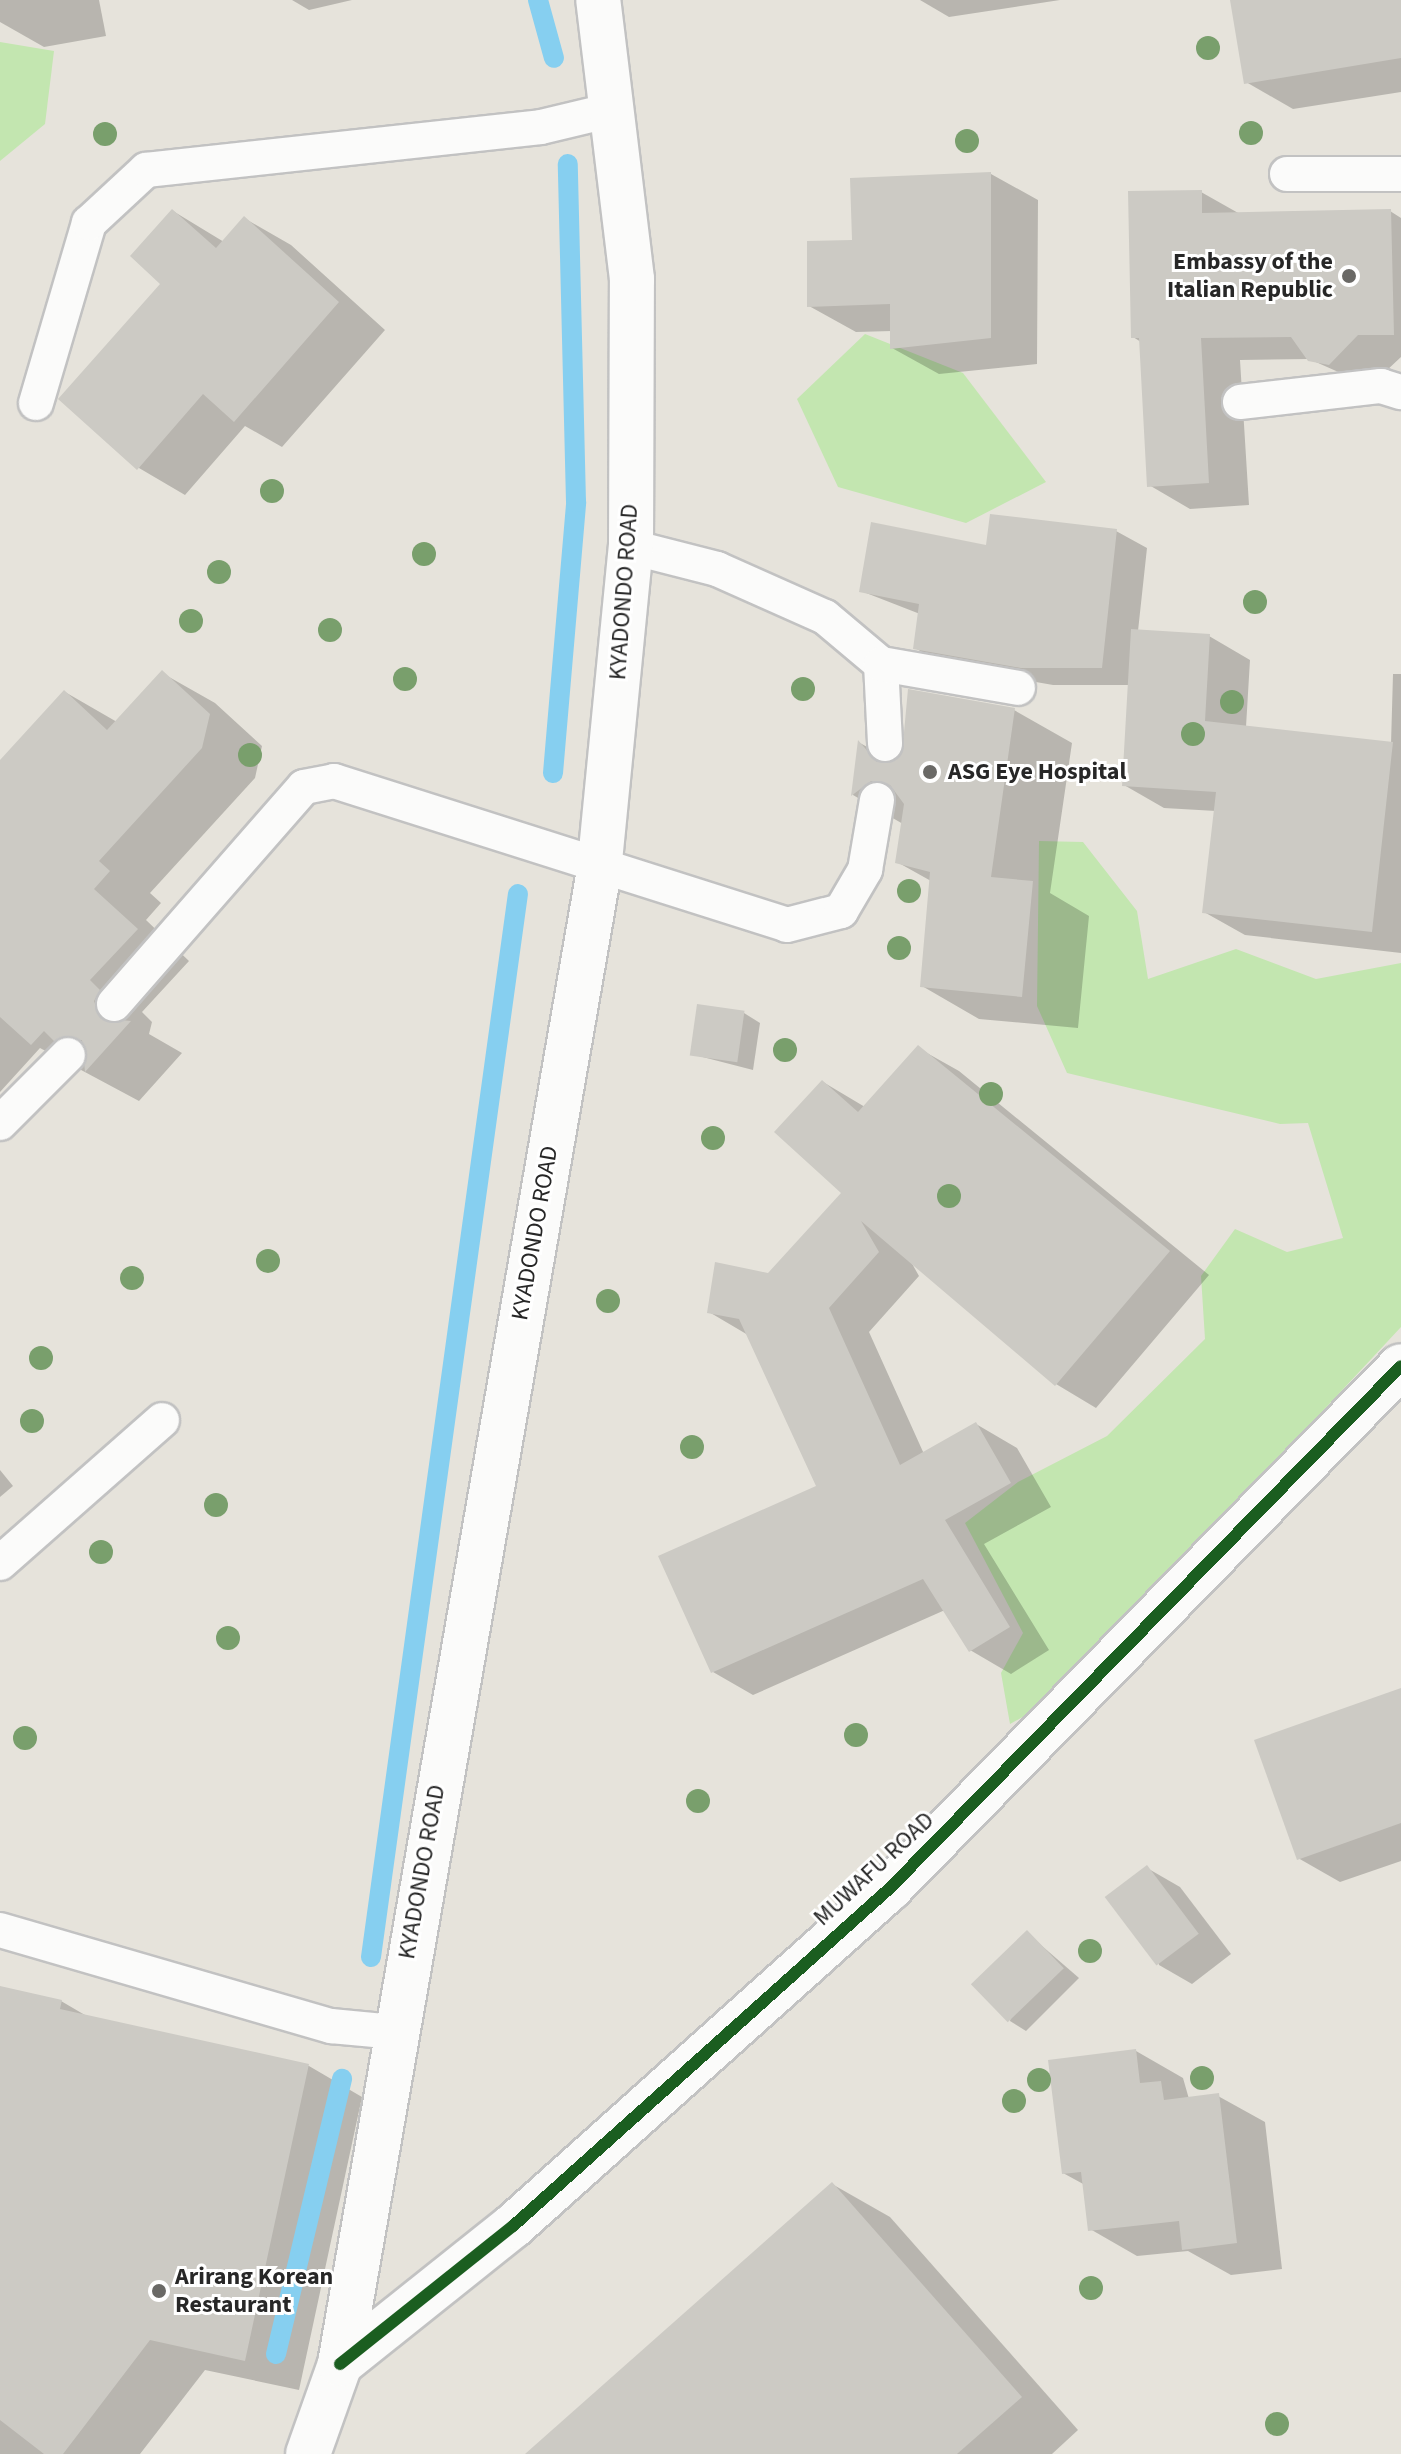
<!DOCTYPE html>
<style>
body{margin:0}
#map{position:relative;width:1401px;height:2454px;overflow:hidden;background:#e6e3db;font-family:"Source Sans 3",sans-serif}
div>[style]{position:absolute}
.green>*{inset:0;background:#c3e6b0}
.shadow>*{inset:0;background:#0003}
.stream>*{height:20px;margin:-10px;padding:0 10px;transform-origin:10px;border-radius:10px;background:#86cff0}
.building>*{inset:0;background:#cccac4;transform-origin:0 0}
.roads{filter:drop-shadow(2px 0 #c2c2c2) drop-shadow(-2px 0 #c2c2c2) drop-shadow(0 2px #c2c2c2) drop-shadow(0 -2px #c2c2c2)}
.service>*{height:34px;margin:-17px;padding:0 17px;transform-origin:17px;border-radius:17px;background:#fbfbfa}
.minor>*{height:44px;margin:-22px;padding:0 22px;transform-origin:22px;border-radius:22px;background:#fbfbfa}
.secondary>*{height:44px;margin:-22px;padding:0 22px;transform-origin:22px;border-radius:22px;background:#fbfbfa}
.cycleway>*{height:12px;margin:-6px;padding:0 6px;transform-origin:6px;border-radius:6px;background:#1b5e20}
.trees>*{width:24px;height:24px;margin:-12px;border-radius:50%;background:#799f6c}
.dots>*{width:22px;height:22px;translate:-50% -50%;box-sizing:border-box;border:4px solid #fff;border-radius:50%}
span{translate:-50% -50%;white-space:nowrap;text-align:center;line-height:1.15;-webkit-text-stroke:6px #fff;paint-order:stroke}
.poi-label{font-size:24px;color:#272727;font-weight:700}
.right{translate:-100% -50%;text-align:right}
.left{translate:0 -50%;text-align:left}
.street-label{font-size:24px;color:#272727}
</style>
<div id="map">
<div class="green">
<div style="clip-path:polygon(0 42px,54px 51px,45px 124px,0 161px)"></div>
<div style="clip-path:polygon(865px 334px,963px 373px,1046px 482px,966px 523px,838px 487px,797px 399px)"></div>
<div style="clip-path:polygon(1039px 841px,1083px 842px,1137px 911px,1148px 979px,1236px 949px,1316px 979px,1401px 963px,1401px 1327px,1053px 1700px,1010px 1724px,1001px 1673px,1023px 1633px,965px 1523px,1018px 1482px,1107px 1436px,1205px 1339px,1201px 1276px,1235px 1229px,1287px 1252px,1343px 1238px,1308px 1123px,1280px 1124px,1067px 1073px,1037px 1006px)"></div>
</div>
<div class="shadow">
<div style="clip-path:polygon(0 0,99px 0,106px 36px,44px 47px,0 22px)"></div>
<div style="clip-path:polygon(292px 0,352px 0,309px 10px)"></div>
<div style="clip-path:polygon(920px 0,1060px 0,949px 17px)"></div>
<div style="clip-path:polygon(1232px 0,1401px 0,1401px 92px,1293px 109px,1246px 82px)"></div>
<div style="clip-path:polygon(991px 174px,1038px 200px,1037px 364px,939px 374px,892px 348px,892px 331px,856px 332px,809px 306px,854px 242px)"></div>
<div style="clip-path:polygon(1201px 192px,1240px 214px,1390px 211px,1401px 218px,1401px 357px,1370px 386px,1309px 359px,1240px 360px,1249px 505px,1190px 509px,1149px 485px,1141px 342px,1133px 337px)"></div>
<div style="clip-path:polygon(173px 211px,224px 242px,244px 218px,291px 245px,385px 330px,282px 447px,245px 426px,185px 495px,139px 468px)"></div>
<div style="clip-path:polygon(1116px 531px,1147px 548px,1138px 631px,1209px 636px,1250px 660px,1246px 727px,1391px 744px,1393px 674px,1401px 674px,1401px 953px,1245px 935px,1204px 912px,1216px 811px,1164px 808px,1124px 785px,1130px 685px,1053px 685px,946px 666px,915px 648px,920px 614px,861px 591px,988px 547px)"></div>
<div style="clip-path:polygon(162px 673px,215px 703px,262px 746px,255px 778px,150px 893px,161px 903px,146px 920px,189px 961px,142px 1012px,152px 1022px,149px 1034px,182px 1053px,139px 1101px,40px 1048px,0 1092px,0 762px,65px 692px,117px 722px)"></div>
<div style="clip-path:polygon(1014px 710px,1072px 743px,1050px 893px,1089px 916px,1078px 1028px,979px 1019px,922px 986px,931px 881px,897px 862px,903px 824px,853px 795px,860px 743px,896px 763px,907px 744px)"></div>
<div style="clip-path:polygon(744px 1013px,760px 1023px,753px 1070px,691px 1054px)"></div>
<div style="clip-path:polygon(918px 1048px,959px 1071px,1209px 1275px,1096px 1408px,1056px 1384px,910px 1260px,919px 1276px,869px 1332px,924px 1454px,976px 1424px,1017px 1448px,1051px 1507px,984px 1544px,1049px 1650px,1011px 1674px,970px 1650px,945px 1610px,753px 1695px,713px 1672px,818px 1487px,748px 1335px,709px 1312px,769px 1276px,844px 1192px,823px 1082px,865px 1107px)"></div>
<div style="clip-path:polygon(0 1470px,13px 1486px,0 1497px)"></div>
<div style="clip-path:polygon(1401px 1690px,1401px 1861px,1340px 1882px,1298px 1858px)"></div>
<div style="clip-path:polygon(1147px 1868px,1180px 1887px,1231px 1954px,1192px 1984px,1159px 1965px)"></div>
<div style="clip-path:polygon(1027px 1933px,1079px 1978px,1026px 2031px,1010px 2021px)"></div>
<div style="clip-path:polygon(0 1988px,61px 2001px,90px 2018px,309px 2066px,362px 2097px,299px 2390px,205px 2370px,140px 2454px,0 2454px)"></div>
<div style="clip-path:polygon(1136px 2051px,1183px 2078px,1189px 2099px,1218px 2096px,1265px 2122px,1282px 2269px,1231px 2275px,1188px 2251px,1137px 2256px,1090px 2229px,1085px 2185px,1063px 2173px)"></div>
<div style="clip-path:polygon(832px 2184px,890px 2217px,1078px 2430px,1052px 2454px,528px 2454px)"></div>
</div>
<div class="stream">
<div style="left:538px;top:0;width:60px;rotate:74.6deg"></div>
<div style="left:553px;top:773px;width:272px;rotate:-85.1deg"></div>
<div style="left:576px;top:502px;width:338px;rotate:-91.4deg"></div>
<div style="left:371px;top:1957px;width:1073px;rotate:-82.13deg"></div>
<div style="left:276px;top:2354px;width:283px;rotate:-76.5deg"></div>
</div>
<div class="building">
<div style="clip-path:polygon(1230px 0,1401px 0,1401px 58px,1244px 84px)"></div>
<div style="clip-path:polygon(991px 172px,991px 338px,890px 349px,890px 304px,807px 307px,807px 241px,852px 240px,850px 178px)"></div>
<div style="clip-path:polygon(1202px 190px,1202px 213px,1391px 209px,1394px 335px,1358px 335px,1329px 365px,1308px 361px,1291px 337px,1201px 338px,1209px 483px,1147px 487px,1139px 338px,1131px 338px,1128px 191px)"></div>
<div style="clip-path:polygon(172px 209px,216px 248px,244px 216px,339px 302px,234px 422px,203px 394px,137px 470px,58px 399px,160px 284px,130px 256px)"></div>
<div style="clip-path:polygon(990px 514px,1117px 529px,1102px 668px,1021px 668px,913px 649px,919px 604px,859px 592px,871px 522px,986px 545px)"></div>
<div style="clip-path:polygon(1131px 629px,1210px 634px,1205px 721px,1393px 742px,1372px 932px,1202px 913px,1216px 792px,1122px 786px)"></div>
<div style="clip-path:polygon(162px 670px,210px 714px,202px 748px,99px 861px,110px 871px,94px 889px,138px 929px,90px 980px,100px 990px,94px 1001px,100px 1018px,131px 1021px,85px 1072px,82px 1040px,54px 1041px,44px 1031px,31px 1045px,0 1017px,0 760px,64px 690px,107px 730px)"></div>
<div style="clip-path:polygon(908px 689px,1015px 708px,991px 877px,1033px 881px,1022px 997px,920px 987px,930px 872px,895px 863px,904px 804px,890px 785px,871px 781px,851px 796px,858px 740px,877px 762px,902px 754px)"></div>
<div style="left:697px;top:1004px;width:48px;height:52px;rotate:8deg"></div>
<div style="clip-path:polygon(918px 1045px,1170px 1251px,1055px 1386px,861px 1221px,879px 1252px,829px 1308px,900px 1465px,976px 1422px,1011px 1483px,945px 1520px,1010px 1627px,969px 1652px,923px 1579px,711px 1673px,658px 1556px,816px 1486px,739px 1319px,707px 1313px,715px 1262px,768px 1273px,841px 1193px,774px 1132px,822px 1080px,858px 1112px)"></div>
<div style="clip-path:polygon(1401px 1688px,1401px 1823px,1297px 1860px,1254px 1740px)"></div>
<div style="left:1147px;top:1865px;width:86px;height:53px;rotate:53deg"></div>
<div style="left:1027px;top:1930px;width:53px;height:78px;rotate:46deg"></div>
<div style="clip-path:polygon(0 1986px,62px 2000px,60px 2009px,309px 2064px,245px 2361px,150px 2340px,63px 2454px,44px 2454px,0 2420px)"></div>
<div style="clip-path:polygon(1136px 2049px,1140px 2083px,1161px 2081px,1164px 2100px,1219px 2093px,1237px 2243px,1182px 2250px,1179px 2221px,1088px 2231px,1081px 2172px,1062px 2174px,1048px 2060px)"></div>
<div style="clip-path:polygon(832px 2182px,1022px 2397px,957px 2454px,525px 2454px)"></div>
</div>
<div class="roads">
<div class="service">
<div style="left:1287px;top:174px;width:114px"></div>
<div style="left:1240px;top:402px;width:142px;rotate:-6.5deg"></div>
<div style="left:1381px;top:386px;width:21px;rotate:17deg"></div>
<div style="left:36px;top:403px;width:188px;rotate:-73.6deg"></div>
<div style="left:89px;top:223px;width:78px;rotate:-42.9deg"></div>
<div style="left:146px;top:170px;width:397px;rotate:-6.2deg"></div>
<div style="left:541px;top:127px;width:73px;rotate:-13.5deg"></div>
<div style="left:631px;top:547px;width:89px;rotate:14.3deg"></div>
<div style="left:717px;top:569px;width:118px;rotate:24deg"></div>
<div style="left:825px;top:617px;width:73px;rotate:40deg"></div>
<div style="left:881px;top:664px;width:80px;rotate:87.1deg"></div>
<div style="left:881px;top:664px;width:139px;rotate:9.9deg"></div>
<div style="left:114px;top:1004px;width:288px;rotate:-48.8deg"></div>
<div style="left:304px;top:787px;width:31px;rotate:-11deg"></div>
<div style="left:334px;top:781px;width:475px;rotate:17.6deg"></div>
<div style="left:787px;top:925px;width:56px;rotate:-14.5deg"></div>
<div style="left:841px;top:911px;width:48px;rotate:-59.7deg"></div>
<div style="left:865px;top:870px;width:71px;rotate:-80.3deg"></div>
<div style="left:0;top:1123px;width:96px;rotate:-45deg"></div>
<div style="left:0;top:1563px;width:216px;rotate:-41.4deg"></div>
<div style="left:0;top:1930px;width:345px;rotate:16.2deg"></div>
<div style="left:331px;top:2026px;width:63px;rotate:5.4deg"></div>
</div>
<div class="minor">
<div style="left:340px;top:2364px;width:221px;rotate:-38.6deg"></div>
<div style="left:513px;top:2226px;width:506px;rotate:-41.88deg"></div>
<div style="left:890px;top:1888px;width:730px;rotate:-45.61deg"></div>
</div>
<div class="secondary">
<div style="left:308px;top:2454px;width:96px;rotate:-70.4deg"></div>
<div style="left:340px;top:2364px;width:1515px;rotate:-80.16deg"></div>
<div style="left:599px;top:871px;width:326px;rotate:-84.4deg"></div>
<div style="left:631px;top:547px;width:268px;rotate:-89.8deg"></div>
<div style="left:632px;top:279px;width:281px;rotate:-96.9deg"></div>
</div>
</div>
<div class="cycleway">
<div style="left:340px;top:2364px;width:221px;rotate:-38.6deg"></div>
<div style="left:513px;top:2226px;width:506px;rotate:-41.88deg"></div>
<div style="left:890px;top:1888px;width:730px;rotate:-45.61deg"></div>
</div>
<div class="trees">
<div style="left:1208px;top:48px"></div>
<div style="left:1251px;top:133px"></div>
<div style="left:105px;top:134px"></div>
<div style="left:967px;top:141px"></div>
<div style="left:272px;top:491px"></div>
<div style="left:424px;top:554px"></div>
<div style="left:219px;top:572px"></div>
<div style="left:1255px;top:602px"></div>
<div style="left:191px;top:621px"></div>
<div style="left:330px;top:630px"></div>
<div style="left:405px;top:679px"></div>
<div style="left:803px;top:689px"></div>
<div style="left:1232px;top:702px"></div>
<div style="left:1193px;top:734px"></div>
<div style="left:250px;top:755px"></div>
<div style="left:909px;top:891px"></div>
<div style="left:899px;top:948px"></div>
<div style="left:785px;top:1050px"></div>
<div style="left:991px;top:1094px"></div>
<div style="left:713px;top:1138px"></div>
<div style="left:949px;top:1196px"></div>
<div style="left:268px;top:1261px"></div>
<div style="left:132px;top:1278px"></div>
<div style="left:608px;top:1301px"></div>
<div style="left:41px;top:1358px"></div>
<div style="left:32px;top:1421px"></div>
<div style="left:692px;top:1447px"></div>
<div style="left:216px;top:1505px"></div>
<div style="left:101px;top:1552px"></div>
<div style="left:228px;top:1638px"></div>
<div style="left:856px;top:1735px"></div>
<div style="left:25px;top:1738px"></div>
<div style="left:698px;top:1801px"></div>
<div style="left:1090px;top:1951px"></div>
<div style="left:1202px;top:2078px"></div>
<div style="left:1039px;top:2080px"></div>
<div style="left:1014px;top:2101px"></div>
<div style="left:1091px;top:2288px"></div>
<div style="left:1277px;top:2424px"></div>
</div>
<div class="dots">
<div style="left:1349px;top:276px;background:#6a6966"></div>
<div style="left:930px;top:772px;background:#6a6966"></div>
<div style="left:159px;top:2291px;background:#6a6966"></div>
</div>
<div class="poi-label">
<span class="right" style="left:1333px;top:276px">Embassy of the<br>Italian Republic</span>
<span class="left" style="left:948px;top:772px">ASG Eye Hospital</span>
<span class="left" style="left:175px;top:2291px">Arirang Korean<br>Restaurant</span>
</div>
<div class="street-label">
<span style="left:624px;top:592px;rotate:-86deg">KYADONDO ROAD</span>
<span style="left:535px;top:1233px;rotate:-80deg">KYADONDO ROAD</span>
<span style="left:874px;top:1869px;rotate:-43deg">MUWAFU ROAD</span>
<span style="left:422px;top:1872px;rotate:-80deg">KYADONDO ROAD</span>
</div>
</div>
